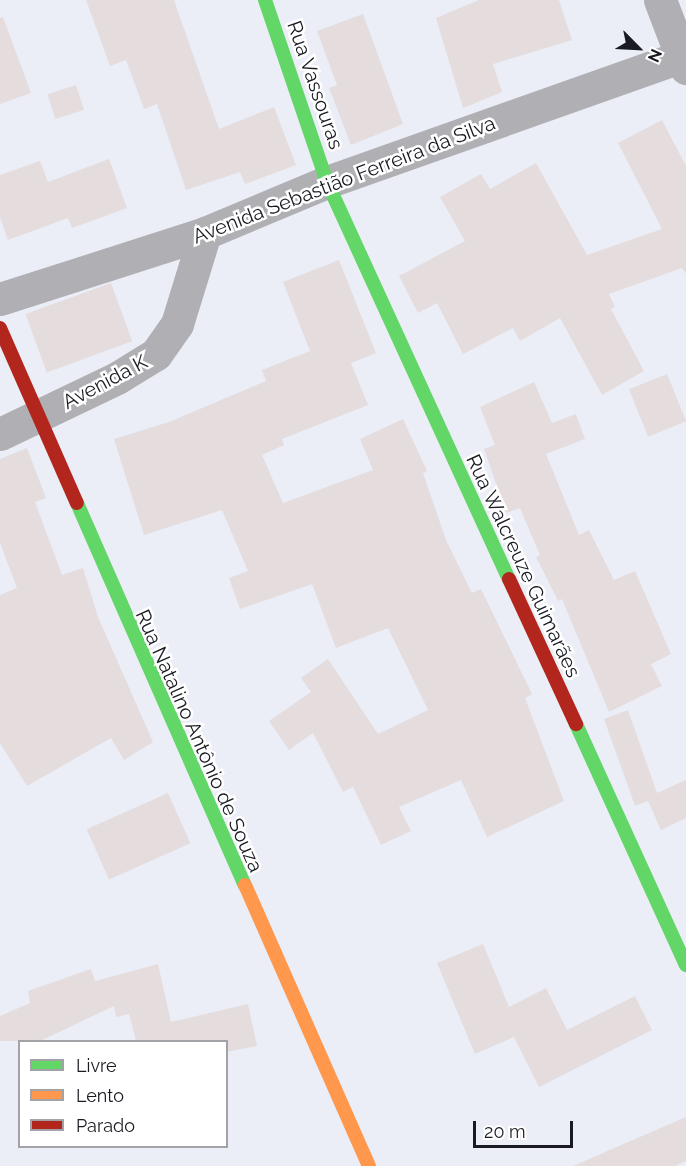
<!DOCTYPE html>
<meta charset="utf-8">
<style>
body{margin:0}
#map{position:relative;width:686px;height:1166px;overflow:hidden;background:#ebeef7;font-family:Raleway,sans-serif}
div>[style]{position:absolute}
.building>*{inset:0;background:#e4dcdd;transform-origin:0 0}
.street>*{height:33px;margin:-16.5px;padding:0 16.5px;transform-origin:16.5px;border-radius:16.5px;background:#b0b0b4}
.fast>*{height:14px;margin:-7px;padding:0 7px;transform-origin:7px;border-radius:7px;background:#63d668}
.slow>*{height:14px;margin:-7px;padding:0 7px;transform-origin:7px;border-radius:7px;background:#ff974d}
.jam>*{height:14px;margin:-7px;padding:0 7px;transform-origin:7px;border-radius:7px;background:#b3261e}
span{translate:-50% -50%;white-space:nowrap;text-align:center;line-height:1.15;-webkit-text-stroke:5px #fff;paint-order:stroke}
.street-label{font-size:20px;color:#191a22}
.legend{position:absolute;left:18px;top:1040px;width:210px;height:108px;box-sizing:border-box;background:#fff;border:2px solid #a3a3a7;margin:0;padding:8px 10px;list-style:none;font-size:18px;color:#191a22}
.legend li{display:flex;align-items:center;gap:12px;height:30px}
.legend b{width:30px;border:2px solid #a3a3a7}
.north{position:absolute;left:608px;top:18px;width:60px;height:60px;-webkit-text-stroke:4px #fff;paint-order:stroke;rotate:114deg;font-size:16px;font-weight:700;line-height:24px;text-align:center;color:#191a22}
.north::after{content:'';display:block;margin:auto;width:21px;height:27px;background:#191a22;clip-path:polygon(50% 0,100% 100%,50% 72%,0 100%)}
.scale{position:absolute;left:473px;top:1121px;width:100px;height:27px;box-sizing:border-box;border:3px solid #191a22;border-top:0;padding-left:8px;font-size:18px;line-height:21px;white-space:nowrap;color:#191a22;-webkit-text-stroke:4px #fff;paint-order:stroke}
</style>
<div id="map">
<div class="building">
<div style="clip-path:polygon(86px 0,174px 0,219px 129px,274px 107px,296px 165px,245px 184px,240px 172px,186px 190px,157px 104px,144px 109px,126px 60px,110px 66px)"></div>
<div style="clip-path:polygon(479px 0,559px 0,572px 40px,493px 64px,502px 92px,463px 108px,436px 18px)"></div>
<div style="clip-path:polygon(363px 14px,403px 124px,351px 145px,329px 88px,337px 85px,317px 31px)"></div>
<div style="clip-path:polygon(3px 17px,31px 93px,0 104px,0 18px)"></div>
<div style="left:76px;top:85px;width:26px;height:30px;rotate:72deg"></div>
<div style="clip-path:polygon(662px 120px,686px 166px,686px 274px,682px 268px,609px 294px,615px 307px,611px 309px,644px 371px,602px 395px,560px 318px,520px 341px,513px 328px,463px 354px,437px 303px,418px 313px,399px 276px,465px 241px,440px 197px,481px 174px,490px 189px,536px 163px,587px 255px,662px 229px,618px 143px)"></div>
<div style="clip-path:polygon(109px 159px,127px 208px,72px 228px,68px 218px,8px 240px,0 217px,0 175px,40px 161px,48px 182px)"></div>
<div style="clip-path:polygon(339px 260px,376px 353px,351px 363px,368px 405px,282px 439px,284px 445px,262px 455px,283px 503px,373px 470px,360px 439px,403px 419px,427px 471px,423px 473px,446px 540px,472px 593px,481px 589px,532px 694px,525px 698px,564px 801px,487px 837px,461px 780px,399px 807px,411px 831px,381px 845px,353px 787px,343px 792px,313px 733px,289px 750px,269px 721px,311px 692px,301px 678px,328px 659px,378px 734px,428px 710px,388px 628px,336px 648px,312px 584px,240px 609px,229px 578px,248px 571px,222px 510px,144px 535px,114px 439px,169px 422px,266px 381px,262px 370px,310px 351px,283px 282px)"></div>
<div style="left:111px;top:283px;width:62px;height:91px;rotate:70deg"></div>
<div style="left:667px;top:374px;width:51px;height:41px;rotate:68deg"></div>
<div style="clip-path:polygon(534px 382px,552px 423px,576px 414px,585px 439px,546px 454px,579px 535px,589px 530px,614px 580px,635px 571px,671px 654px,651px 664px,662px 686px,609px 712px,562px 599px,558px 601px,536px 557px,540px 555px,520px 508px,506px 513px,484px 449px,495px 445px,480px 407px)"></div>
<div style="clip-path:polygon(27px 448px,46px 498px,35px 502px,62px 575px,83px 568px,98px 617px,153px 742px,124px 760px,111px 738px,27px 786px,0 743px,0 595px,17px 588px,0 543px,0 459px)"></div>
<div style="clip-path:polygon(628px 710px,657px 793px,686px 780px,686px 818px,661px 830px,648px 801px,635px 806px,604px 719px)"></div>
<div style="left:168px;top:793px;width:55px;height:89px;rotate:66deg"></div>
<div style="clip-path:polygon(483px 944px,509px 1007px,546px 988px,567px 1030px,635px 996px,652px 1030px,539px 1087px,514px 1037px,475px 1054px,437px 963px)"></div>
<div style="clip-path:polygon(158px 964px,171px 1022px,248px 1004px,257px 1046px,226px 1052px,226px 1041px,136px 1041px,129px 1014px,116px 1017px,114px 1006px,40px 1041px,0 1041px,0 1016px,30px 1003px,28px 991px,91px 969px,95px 981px)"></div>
<div style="clip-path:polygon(686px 1117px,686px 1161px,675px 1166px,573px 1166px)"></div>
</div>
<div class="street">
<div style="left:660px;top:0;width:73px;rotate:69.1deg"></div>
<div style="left:0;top:299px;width:215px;rotate:-17.8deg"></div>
<div style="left:205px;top:233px;width:132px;rotate:-22.7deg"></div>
<div style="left:327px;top:182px;width:381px;rotate:-19.5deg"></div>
<div style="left:0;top:434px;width:130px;rotate:-25.6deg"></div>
<div style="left:117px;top:378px;width:46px;rotate:-31.6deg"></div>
<div style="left:156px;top:354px;width:37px;rotate:-55deg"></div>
<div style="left:177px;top:324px;width:95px;rotate:-72.9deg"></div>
</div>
<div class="fast">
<div style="left:265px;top:0;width:192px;rotate:71.2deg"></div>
<div style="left:327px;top:182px;width:437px;rotate:65.4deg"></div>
<div style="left:77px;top:503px;width:417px;rotate:66.3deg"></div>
<div style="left:576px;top:724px;width:265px;rotate:65.5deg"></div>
</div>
<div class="slow">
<div style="left:245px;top:885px;width:307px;rotate:66.2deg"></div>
</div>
<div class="jam">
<div style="left:0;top:328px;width:191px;rotate:66.3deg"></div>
<div style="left:509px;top:579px;width:160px;rotate:65.2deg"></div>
</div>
<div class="street-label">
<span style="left:315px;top:85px;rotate:71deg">Rua Vassouras</span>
<span style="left:344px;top:180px;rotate:-21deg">Avenida Sebastião Ferreira da Silva</span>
<span style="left:105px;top:382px;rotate:-28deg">Avenida K</span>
<span style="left:523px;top:566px;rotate:65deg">Rua Walcreuze Guimarães</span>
<span style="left:199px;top:741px;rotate:66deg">Rua Natalino Antônio de Souza</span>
</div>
<ul class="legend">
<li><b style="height:8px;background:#63d668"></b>Livre</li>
<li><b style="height:8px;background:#ff974d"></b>Lento</li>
<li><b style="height:8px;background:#b3261e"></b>Parado</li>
</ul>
<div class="north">N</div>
<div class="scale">20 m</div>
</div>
